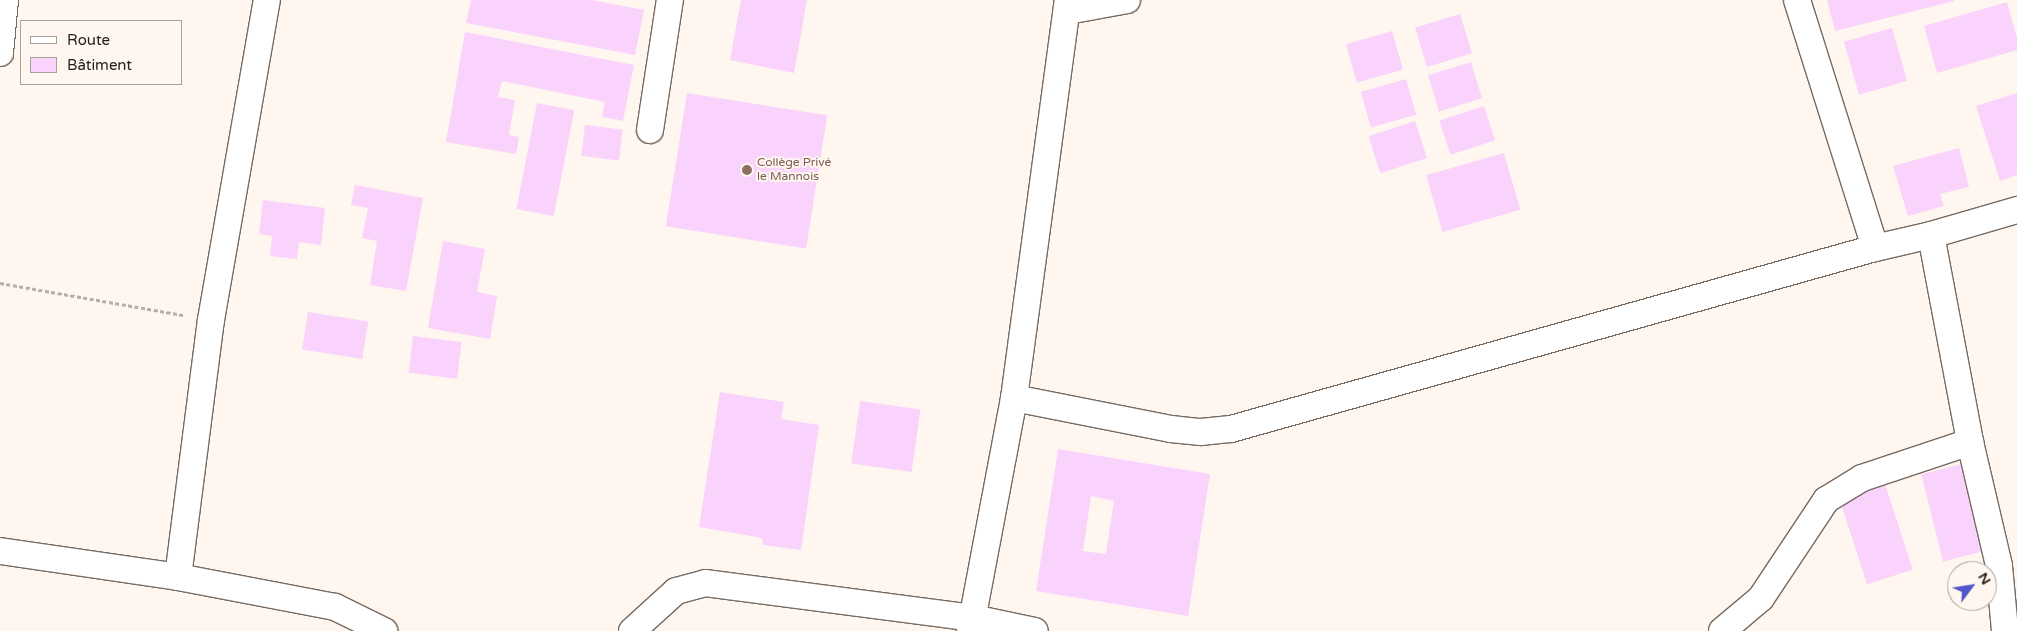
<!DOCTYPE html>
<meta charset="utf-8">
<style>
body{margin:0}
#map{position:relative;width:2017px;height:631px;overflow:hidden;background:#fef6ef;font-family:"Varela Round",sans-serif}
div>[style]{position:absolute}
.building>*{inset:0;background:#fad3fc;transform-origin:0 0}
.path>*{height:3px;margin-top:-1.5px;transform-origin:0;background:repeating-linear-gradient(90deg,#b6afa9 0 4px,transparent 0 6.5px)}
.roads{filter:drop-shadow(1px 0 #766a61) drop-shadow(-1px 0 #766a61) drop-shadow(0 1px #766a61) drop-shadow(0 -1px #766a61)}
.street>*{height:26px;margin:-13px;padding:0 13px;transform-origin:13px;border-radius:13px;background:#fff}
.dots>*{width:14px;height:14px;translate:-50% -50%;box-sizing:border-box;border:2px solid #fef6ef;border-radius:50%}
span{translate:-50% -50%;white-space:nowrap;text-align:center;line-height:1.15;-webkit-text-stroke:4px #fef6ef;paint-order:stroke}
.education-label{font-size:12px;color:#785e54}
.left{translate:0 -50%;text-align:left}
.legend{position:absolute;left:20px;top:20px;width:162px;height:65px;box-sizing:border-box;background:#fef6ef;border:1px solid #a8a19b;margin:0;padding:6px 9px;list-style:none;font-size:15px;color:#26211d}
.legend li{display:flex;align-items:center;gap:10px;height:25px}
.legend b{width:25px;border:1px solid #a8a19b}
.north{position:absolute;left:1947px;top:561px;width:50px;height:50px;box-sizing:border-box;background:#fef6ef;border:1px solid #a8a19b;border-radius:50%;rotate:59deg;font-size:14px;font-weight:700;line-height:20px;text-align:center;color:#26211d}
.north::after{content:'';display:block;margin:auto;width:18px;height:22px;background:#5057cd;clip-path:polygon(50% 0,100% 100%,50% 72%,0 100%)}
</style>
<div id="map">
<div class="building">
<div style="clip-path:polygon(471px 0,592px 0,644px 10px,635px 55px,466px 23px)"></div>
<div style="clip-path:polygon(741px 0,807px 0,794px 73px,730px 60px)"></div>
<div style="clip-path:polygon(1827px 0,1954px 0,1954px 1px,1835px 31px)"></div>
<div style="clip-path:polygon(2007px 2px,2017px 37px,2017px 50px,1937px 73px,1924px 26px)"></div>
<div style="left:1460px;top:14px;width:41px;height:47px;rotate:73deg"></div>
<div style="left:1892px;top:28px;width:55px;height:50px;rotate:74deg"></div>
<div style="left:1392px;top:31px;width:40px;height:48px;rotate:74deg"></div>
<div style="clip-path:polygon(465px 32px,634px 65px,623px 121px,602px 117px,605px 102px,502px 81px,498px 97px,515px 100px,509px 135px,519px 137px,516px 154px,446px 142px)"></div>
<div style="left:1471px;top:62px;width:38px;height:45px;rotate:73deg"></div>
<div style="left:1406px;top:79px;width:37px;height:47px;rotate:74deg"></div>
<div style="left:687px;top:93px;width:142px;height:135px;rotate:9deg"></div>
<div style="clip-path:polygon(2017px 93px,2017px 175px,2000px 181px,1976px 106px)"></div>
<div style="left:537px;top:103px;width:38px;height:108px;rotate:11deg"></div>
<div style="left:1484px;top:106px;width:36px;height:47px;rotate:72deg"></div>
<div style="left:1415px;top:121px;width:39px;height:49px;rotate:72deg"></div>
<div style="left:585px;top:125px;width:38px;height:31px;rotate:7deg"></div>
<div style="clip-path:polygon(1959px 148px,1969px 187px,1940px 194px,1944px 206px,1908px 216px,1893px 166px)"></div>
<div style="left:1504px;top:153px;width:59px;height:81px;rotate:74deg"></div>
<div style="clip-path:polygon(355px 185px,423px 198px,406px 291px,370px 285px,377px 241px,362px 238px,368px 208px,351px 205px)"></div>
<div style="clip-path:polygon(263px 200px,325px 208px,321px 245px,299px 242px,297px 259px,270px 256px,272px 236px,259px 234px)"></div>
<div style="clip-path:polygon(443px 241px,485px 249px,477px 292px,497px 296px,490px 339px,428px 328px)"></div>
<div style="left:308px;top:312px;width:61px;height:38px;rotate:9deg"></div>
<div style="left:413px;top:336px;width:49px;height:37px;rotate:7deg"></div>
<div style="clip-path:polygon(720px 392px,784px 402px,781px 419px,819px 425px,801px 550px,763px 545px,762px 538px,699px 527px)"></div>
<div style="left:860px;top:401px;width:61px;height:63px;rotate:8deg"></div>
<div style="clip-path:polygon(evenodd,1058px 449px,1210px 474px,1188px 616px,1036px 591px,1058px 449px,1091px 496px,1114px 501px,1106px 554px,1083px 551px,1091px 496px)"></div>
<div style="left:1962px;top:464px;width:90px;height:42px;rotate:76deg"></div>
<div style="left:1885px;top:484px;width:90px;height:48px;rotate:72deg"></div>
</div>
<div class="path">
<div style="left:0;top:283px;width:187px;rotate:9.9deg"></div>
</div>
<div class="roads">
<div class="street">
<div style="left:1797px;top:0;width:260px;rotate:72.5deg"></div>
<div style="left:1067px;top:11px;width:61px;rotate:-10.4deg"></div>
<div style="left:0;top:53px;width:53px;rotate:-84.6deg"></div>
<div style="left:650px;top:130px;width:132px;rotate:-81.3deg"></div>
<div style="left:1931px;top:235px;width:211px;rotate:79.3deg"></div>
<div style="left:1970px;top:442px;width:127px;rotate:76.8deg"></div>
<div style="left:1999px;top:566px;width:65px;rotate:84.7deg"></div>
<div style="left:1014px;top:398px;width:160px;rotate:11.2deg"></div>
<div style="left:1171px;top:429px;width:30px;rotate:6deg"></div>
<div style="left:1201px;top:432px;width:30px;rotate:-6deg"></div>
<div style="left:1231px;top:429px;width:669px;rotate:-15.7deg"></div>
<div style="left:1875px;top:248px;width:57px;rotate:-13.1deg"></div>
<div style="left:1931px;top:235px;width:90px;rotate:-16.2deg"></div>
<div style="left:0;top:551px;width:180px;rotate:8.3deg"></div>
<div style="left:178px;top:577px;width:160px;rotate:10.8deg"></div>
<div style="left:335px;top:607px;width:55px;rotate:26.1deg"></div>
<div style="left:178px;top:577px;width:259px;rotate:-82.7deg"></div>
<div style="left:211px;top:320px;width:325px;rotate:-80.1deg"></div>
<div style="left:632px;top:631px;width:59px;rotate:-42.3deg"></div>
<div style="left:676px;top:591px;width:30px;rotate:-15deg"></div>
<div style="left:705px;top:583px;width:270px;rotate:7.4deg"></div>
<div style="left:973px;top:618px;width:63px;rotate:11.8deg"></div>
<div style="left:970px;top:631px;width:237px;rotate:-79.3deg"></div>
<div style="left:1014px;top:398px;width:402px;rotate:-82.3deg"></div>
<div style="left:1722px;top:631px;width:51px;rotate:-40.2deg"></div>
<div style="left:1761px;top:598px;width:118px;rotate:-56.4deg"></div>
<div style="left:1826px;top:500px;width:42px;rotate:-31.4deg"></div>
<div style="left:1862px;top:478px;width:114px;rotate:-18.4deg"></div>
</div>
</div>
<div class="dots">
<div style="left:747px;top:170px;background:#8d6e63"></div>
</div>
<div class="education-label">
<span class="left" style="left:757px;top:170px">Collège Privé<br>le Mannois</span>
</div>
<ul class="legend">
<li><b style="height:6px;background:#fff"></b>Route</li>
<li><b style="height:14px;background:#fad3fc"></b>Bâtiment</li>
</ul>
<div class="north">N</div>
</div>
